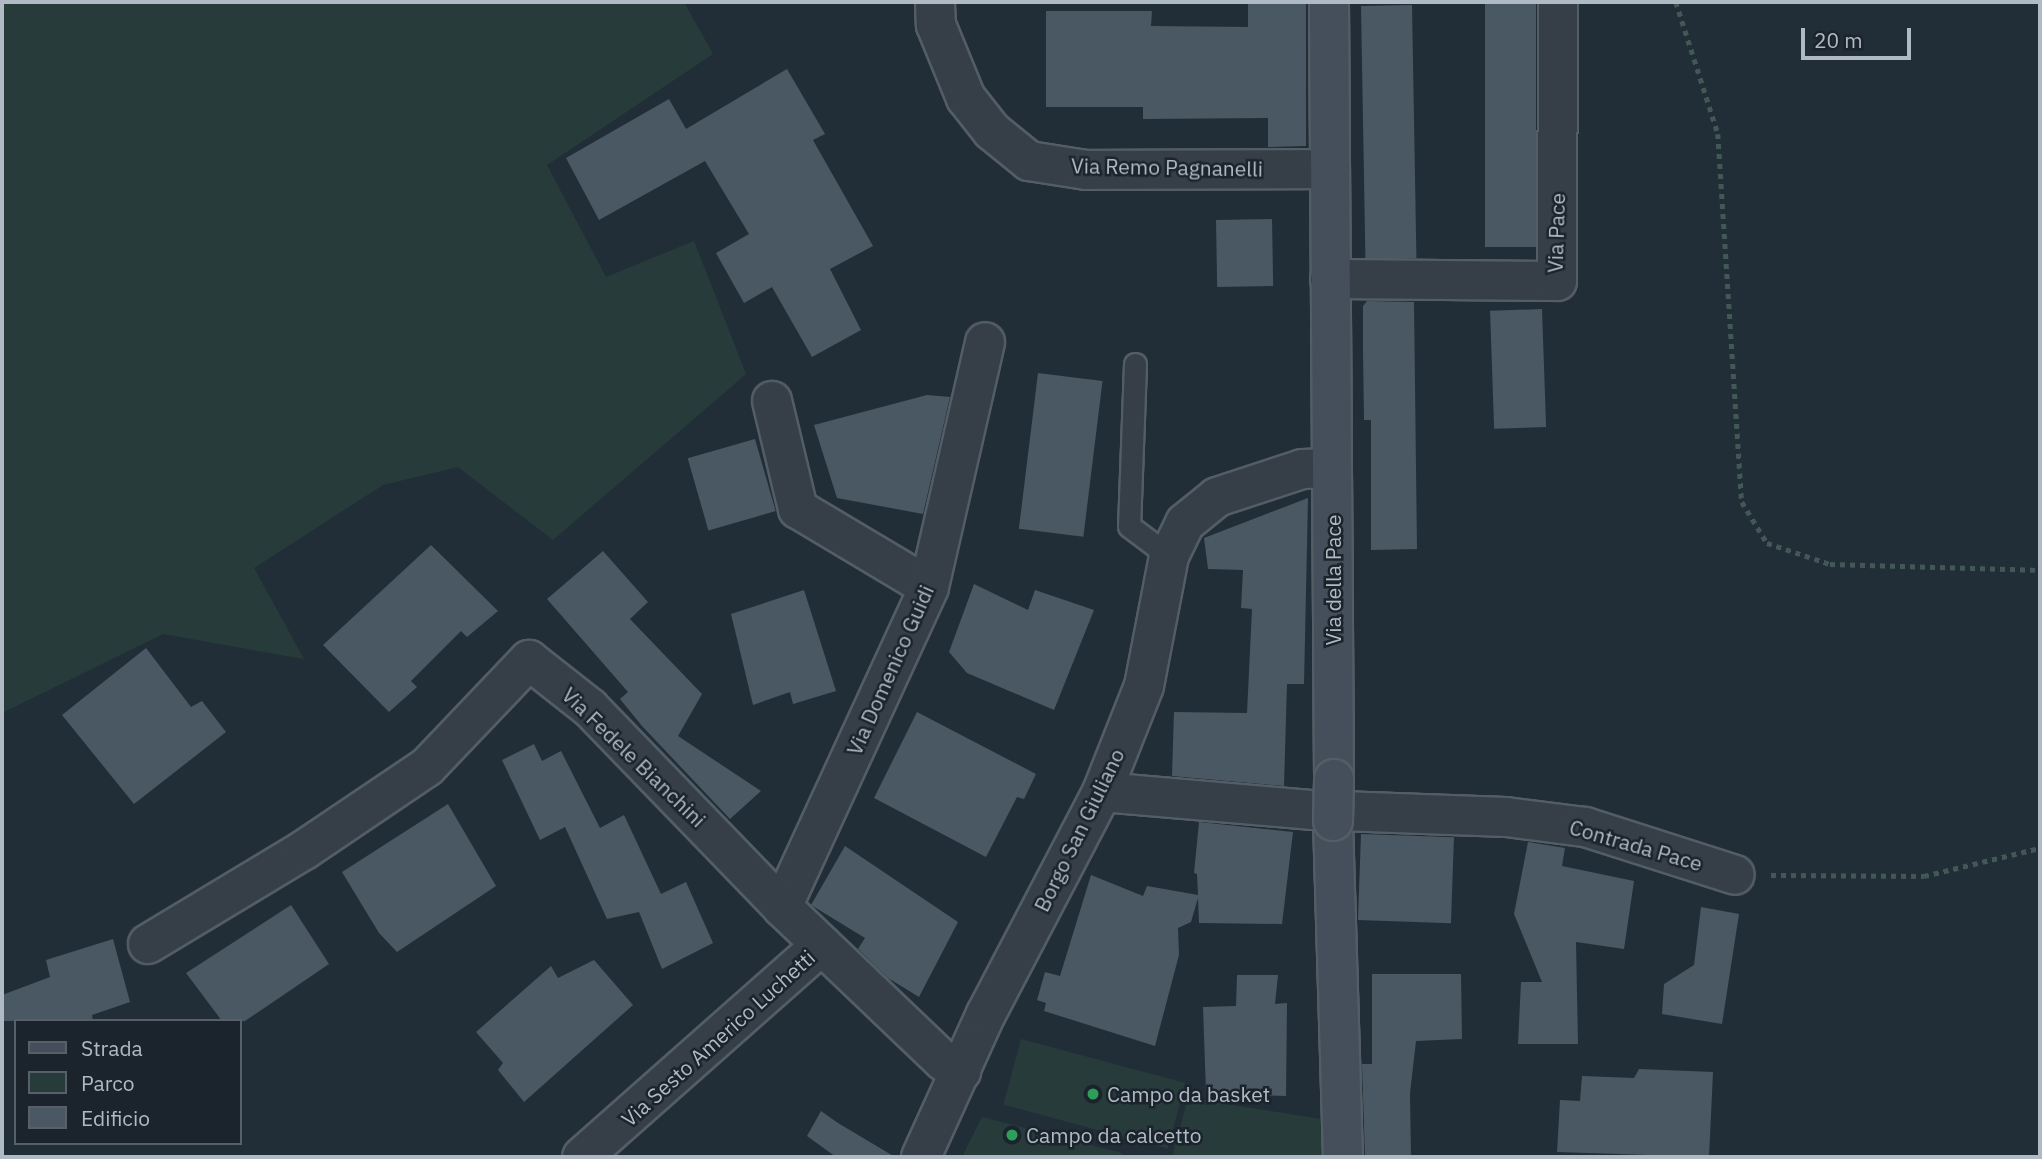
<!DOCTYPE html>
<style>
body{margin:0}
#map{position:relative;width:2042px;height:1159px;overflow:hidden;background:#222e37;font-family:"IBM Plex Sans",sans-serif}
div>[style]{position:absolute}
.green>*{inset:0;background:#273c3a;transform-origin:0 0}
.building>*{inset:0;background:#4a5863;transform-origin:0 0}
.path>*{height:4.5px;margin-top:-2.25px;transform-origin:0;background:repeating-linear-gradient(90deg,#445757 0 5px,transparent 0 10px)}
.roads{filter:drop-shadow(2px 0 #535d66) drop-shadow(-2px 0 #535d66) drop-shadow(0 2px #535d66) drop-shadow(0 -2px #535d66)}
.service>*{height:21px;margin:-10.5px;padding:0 10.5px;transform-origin:10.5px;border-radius:10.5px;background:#363f48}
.minor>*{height:38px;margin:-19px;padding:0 19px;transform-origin:19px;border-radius:19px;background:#363f48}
.secondary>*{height:38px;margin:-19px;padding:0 19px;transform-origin:19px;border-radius:19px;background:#444f5b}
.bridges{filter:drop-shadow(2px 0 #535d66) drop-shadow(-2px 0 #535d66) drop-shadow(0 2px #535d66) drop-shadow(0 -2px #535d66)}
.secondary-bridge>*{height:38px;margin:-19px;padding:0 19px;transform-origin:19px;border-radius:19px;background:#444f5b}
.dots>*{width:19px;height:19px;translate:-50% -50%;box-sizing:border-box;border:4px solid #1b242c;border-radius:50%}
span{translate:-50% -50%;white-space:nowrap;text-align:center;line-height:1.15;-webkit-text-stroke:5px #1b242c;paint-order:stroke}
.street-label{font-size:21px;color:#b0bac4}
.poi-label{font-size:21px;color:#b0bac4}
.left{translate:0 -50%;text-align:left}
.frame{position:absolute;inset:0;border:4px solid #b0bac4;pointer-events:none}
.legend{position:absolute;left:14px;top:1019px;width:228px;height:126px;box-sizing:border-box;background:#1b242c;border:2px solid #576069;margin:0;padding:9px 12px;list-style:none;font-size:21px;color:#b0bac4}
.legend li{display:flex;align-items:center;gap:14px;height:35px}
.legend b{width:35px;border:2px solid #576069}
.scale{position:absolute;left:1801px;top:28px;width:110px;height:32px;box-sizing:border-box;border:4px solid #b0bac4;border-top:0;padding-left:9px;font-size:21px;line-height:24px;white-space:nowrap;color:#b0bac4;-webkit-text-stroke:5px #1b242c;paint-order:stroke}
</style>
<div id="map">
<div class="green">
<div style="clip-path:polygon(2px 2px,684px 2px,713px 54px,547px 165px,606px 277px,694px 241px,746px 374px,553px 540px,458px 467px,383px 485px,254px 568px,304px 659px,163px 634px,2px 713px)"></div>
<div style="left:1021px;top:1039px;width:170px;height:68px;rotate:15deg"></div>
<div style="clip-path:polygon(1188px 1098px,1321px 1119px,1322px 1157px,1172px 1157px)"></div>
<div style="clip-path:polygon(982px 1117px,1122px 1153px,1121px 1157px,962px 1157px)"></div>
</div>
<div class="building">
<div style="clip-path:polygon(1248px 2px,1306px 2px,1306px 146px,1268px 147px,1268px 118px,1143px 119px,1143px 107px,1046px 107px,1046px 11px,1152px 11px,1151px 26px,1248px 27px)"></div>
<div style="left:1536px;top:4px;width:243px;height:51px;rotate:90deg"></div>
<div style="left:1412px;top:5px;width:253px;height:51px;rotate:89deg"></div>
<div style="clip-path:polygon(787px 69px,825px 134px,813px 140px,873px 246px,830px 269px,861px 330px,812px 357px,772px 287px,744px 303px,716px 253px,749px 234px,705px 161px,599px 220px,566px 158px,669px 99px,686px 129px)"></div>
<div style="left:1272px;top:219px;width:67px;height:56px;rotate:89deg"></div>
<div style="clip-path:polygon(1367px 301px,1414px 302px,1417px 549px,1371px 550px,1371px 420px,1364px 420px,1363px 351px,1363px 306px)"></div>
<div style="left:1542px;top:309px;width:118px;height:52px;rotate:88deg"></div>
<div style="left:1038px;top:373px;width:65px;height:157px;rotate:7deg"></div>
<div style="clip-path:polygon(927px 395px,950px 397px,923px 514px,837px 498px,814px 425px)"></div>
<div style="left:755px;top:439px;width:75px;height:70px;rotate:74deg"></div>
<div style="clip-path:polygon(1308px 498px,1304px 684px,1287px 684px,1284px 786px,1172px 776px,1174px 712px,1247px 713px,1252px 609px,1241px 608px,1243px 570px,1208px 569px,1204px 538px)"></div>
<div style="clip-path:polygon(431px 545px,498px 611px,467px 637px,461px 631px,411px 681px,417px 687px,389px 712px,323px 645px)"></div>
<div style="clip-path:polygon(603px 551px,648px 602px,630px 619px,702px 694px,678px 736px,761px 791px,730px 819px,642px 726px,620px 699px,628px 692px,547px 599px)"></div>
<div style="clip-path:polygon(974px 584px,1028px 610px,1035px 590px,1094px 610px,1054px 710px,967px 673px,949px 652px)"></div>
<div style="clip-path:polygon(804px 590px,836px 691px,793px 704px,790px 692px,753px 705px,731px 614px)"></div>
<div style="clip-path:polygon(146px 648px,191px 707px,202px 701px,226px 732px,134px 804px,62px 715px)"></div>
<div style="clip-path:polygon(917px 712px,1036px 774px,1024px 799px,1017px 797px,986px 857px,874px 798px)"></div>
<div style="clip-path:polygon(534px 744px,542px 761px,561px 751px,600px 828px,624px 815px,661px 894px,686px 882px,713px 943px,662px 969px,639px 912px,607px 919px,565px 827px,540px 840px,502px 760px)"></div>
<div style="clip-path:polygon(448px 804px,496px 886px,397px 952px,379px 933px,342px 872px)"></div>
<div style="clip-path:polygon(1199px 822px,1293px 832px,1282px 924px,1199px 923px,1198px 898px,1191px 922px,1178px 928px,1179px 955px,1155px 1046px,1044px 1011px,1046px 1003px,1037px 1000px,1045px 972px,1060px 976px,1091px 875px,1143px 896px,1147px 886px,1198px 895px,1197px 874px,1194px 873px)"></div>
<div style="left:1361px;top:834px;width:93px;height:86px;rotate:2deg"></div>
<div style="clip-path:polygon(1528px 842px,1565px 848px,1562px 866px,1634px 881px,1624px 949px,1576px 942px,1578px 1044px,1518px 1044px,1521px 982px,1542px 982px,1514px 914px)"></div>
<div style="clip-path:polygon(845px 846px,958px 922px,919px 997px,888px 978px,858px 949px,865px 938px,811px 905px)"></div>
<div style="clip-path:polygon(291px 905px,329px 964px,245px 1021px,222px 1021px,186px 973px)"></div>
<div style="clip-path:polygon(1701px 907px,1739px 914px,1722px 1024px,1662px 1014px,1664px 984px,1694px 965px)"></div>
<div style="clip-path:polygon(113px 939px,130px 1002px,92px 1015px,93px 1021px,2px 1021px,2px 995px,50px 977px,46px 960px)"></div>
<div style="clip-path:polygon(594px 960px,633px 1005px,524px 1102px,498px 1070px,503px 1063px,476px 1032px,551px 966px,558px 978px)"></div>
<div style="clip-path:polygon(1372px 974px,1461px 974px,1462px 1039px,1416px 1041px,1410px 1093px,1411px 1157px,1365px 1157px,1362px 1064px,1372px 1064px)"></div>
<div style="clip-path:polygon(1237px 975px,1278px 975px,1275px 1004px,1287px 1003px,1286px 1096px,1206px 1093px,1203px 1007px,1236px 1006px)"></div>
<div style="clip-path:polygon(1639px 1069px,1713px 1072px,1709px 1157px,1557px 1152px,1560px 1100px,1580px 1101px,1582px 1076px,1634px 1078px)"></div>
<div style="clip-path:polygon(821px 1111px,838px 1123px,895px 1157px,836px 1157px,807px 1136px)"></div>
</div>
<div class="path">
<div style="left:1676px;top:2px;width:139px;rotate:72.3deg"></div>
<div style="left:1718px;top:134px;width:369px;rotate:86.3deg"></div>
<div style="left:1742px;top:502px;width:48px;rotate:58.6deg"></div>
<div style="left:1767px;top:543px;width:66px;rotate:18.4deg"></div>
<div style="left:1830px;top:564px;width:210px;rotate:1.6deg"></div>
<div style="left:1771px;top:875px;width:153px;rotate:0.4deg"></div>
<div style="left:1924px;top:876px;width:119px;rotate:-13.6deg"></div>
</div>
<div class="roads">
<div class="service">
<div style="left:1135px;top:364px;width:162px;rotate:92.1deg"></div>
<div style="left:1129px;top:526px;width:50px;rotate:36.9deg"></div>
</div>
<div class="minor">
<div style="left:935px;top:2px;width:23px;rotate:88deg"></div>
<div style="left:936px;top:25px;width:79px;rotate:67.7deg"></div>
<div style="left:966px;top:98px;width:42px;rotate:51.8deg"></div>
<div style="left:992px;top:131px;width:48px;rotate:39deg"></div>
<div style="left:1029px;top:161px;width:58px;rotate:9deg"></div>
<div style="left:1086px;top:170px;width:243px;rotate:-0.2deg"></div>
<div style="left:1330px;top:279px;width:227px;rotate:0.5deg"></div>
<div style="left:1557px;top:281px;width:279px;rotate:-89.8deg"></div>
<div style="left:772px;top:401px;width:111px;rotate:76.5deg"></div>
<div style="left:798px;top:509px;width:152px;rotate:30.8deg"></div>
<div style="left:1102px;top:792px;width:212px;rotate:4.9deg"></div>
<div style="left:1313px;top:810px;width:193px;rotate:2.1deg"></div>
<div style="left:1506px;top:817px;width:80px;rotate:7.2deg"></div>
<div style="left:1585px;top:827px;width:157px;rotate:17.7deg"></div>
<div style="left:782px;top:907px;width:352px;rotate:-65.3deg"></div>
<div style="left:929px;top:587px;width:251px;rotate:-77.1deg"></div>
<div style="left:148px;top:944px;width:182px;rotate:-31.1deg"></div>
<div style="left:304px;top:850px;width:148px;rotate:-34deg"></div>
<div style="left:427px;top:767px;width:148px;rotate:-46.4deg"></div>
<div style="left:529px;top:660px;width:78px;rotate:38.2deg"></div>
<div style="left:590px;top:708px;width:277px;rotate:46deg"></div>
<div style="left:782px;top:907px;width:223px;rotate:43.7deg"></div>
<div style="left:943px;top:1061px;width:21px;rotate:29deg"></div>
<div style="left:582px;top:1157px;width:320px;rotate:-41.5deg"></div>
<div style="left:921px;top:1157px;width:157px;rotate:-65.6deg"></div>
<div style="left:986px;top:1014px;width:250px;rotate:-62.4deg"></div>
<div style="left:1102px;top:792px;width:114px;rotate:-68.4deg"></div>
<div style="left:1144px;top:686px;width:132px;rotate:-79.1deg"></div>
<div style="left:1169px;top:556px;width:37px;rotate:-64deg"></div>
<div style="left:1185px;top:523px;width:41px;rotate:-39.1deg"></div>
<div style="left:1217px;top:497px;width:89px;rotate:-18.2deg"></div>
<div style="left:1302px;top:469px;width:30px;rotate:-2deg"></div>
</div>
<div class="secondary">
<div style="left:1329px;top:2px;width:777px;rotate:89.63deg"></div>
<div style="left:1333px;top:821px;width:336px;rotate:88.3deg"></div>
</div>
</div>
<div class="bridges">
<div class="secondary-bridge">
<div style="left:1333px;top:821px;width:42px;rotate:-88.6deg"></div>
</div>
</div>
<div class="dots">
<div style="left:1093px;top:1094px;background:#2e9e5b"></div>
<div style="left:1012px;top:1135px;background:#2e9e5b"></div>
</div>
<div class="street-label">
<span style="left:1167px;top:167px;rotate:1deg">Via Remo Pagnanelli</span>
<span style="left:1556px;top:233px;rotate:-88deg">Via Pace</span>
<span style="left:1333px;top:580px;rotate:-90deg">Via della Pace</span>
<span style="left:890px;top:670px;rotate:-66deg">Via Domenico Guidi</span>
<span style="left:634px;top:757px;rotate:44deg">Via Fedele Bianchini</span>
<span style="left:1079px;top:830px;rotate:-64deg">Borgo San Giuliano</span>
<span style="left:1636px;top:845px;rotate:16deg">Contrada Pace</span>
<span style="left:718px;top:1038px;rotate:-42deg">Via Sesto Americo Luchetti</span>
</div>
<div class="poi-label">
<span class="left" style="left:1107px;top:1094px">Campo da basket</span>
<span class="left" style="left:1026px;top:1135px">Campo da calcetto</span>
</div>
<div class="frame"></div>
<ul class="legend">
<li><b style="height:9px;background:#444f5b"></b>Strada</li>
<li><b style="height:19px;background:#273c3a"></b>Parco</li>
<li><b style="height:19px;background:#4a5863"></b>Edificio</li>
</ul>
<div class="scale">20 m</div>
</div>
